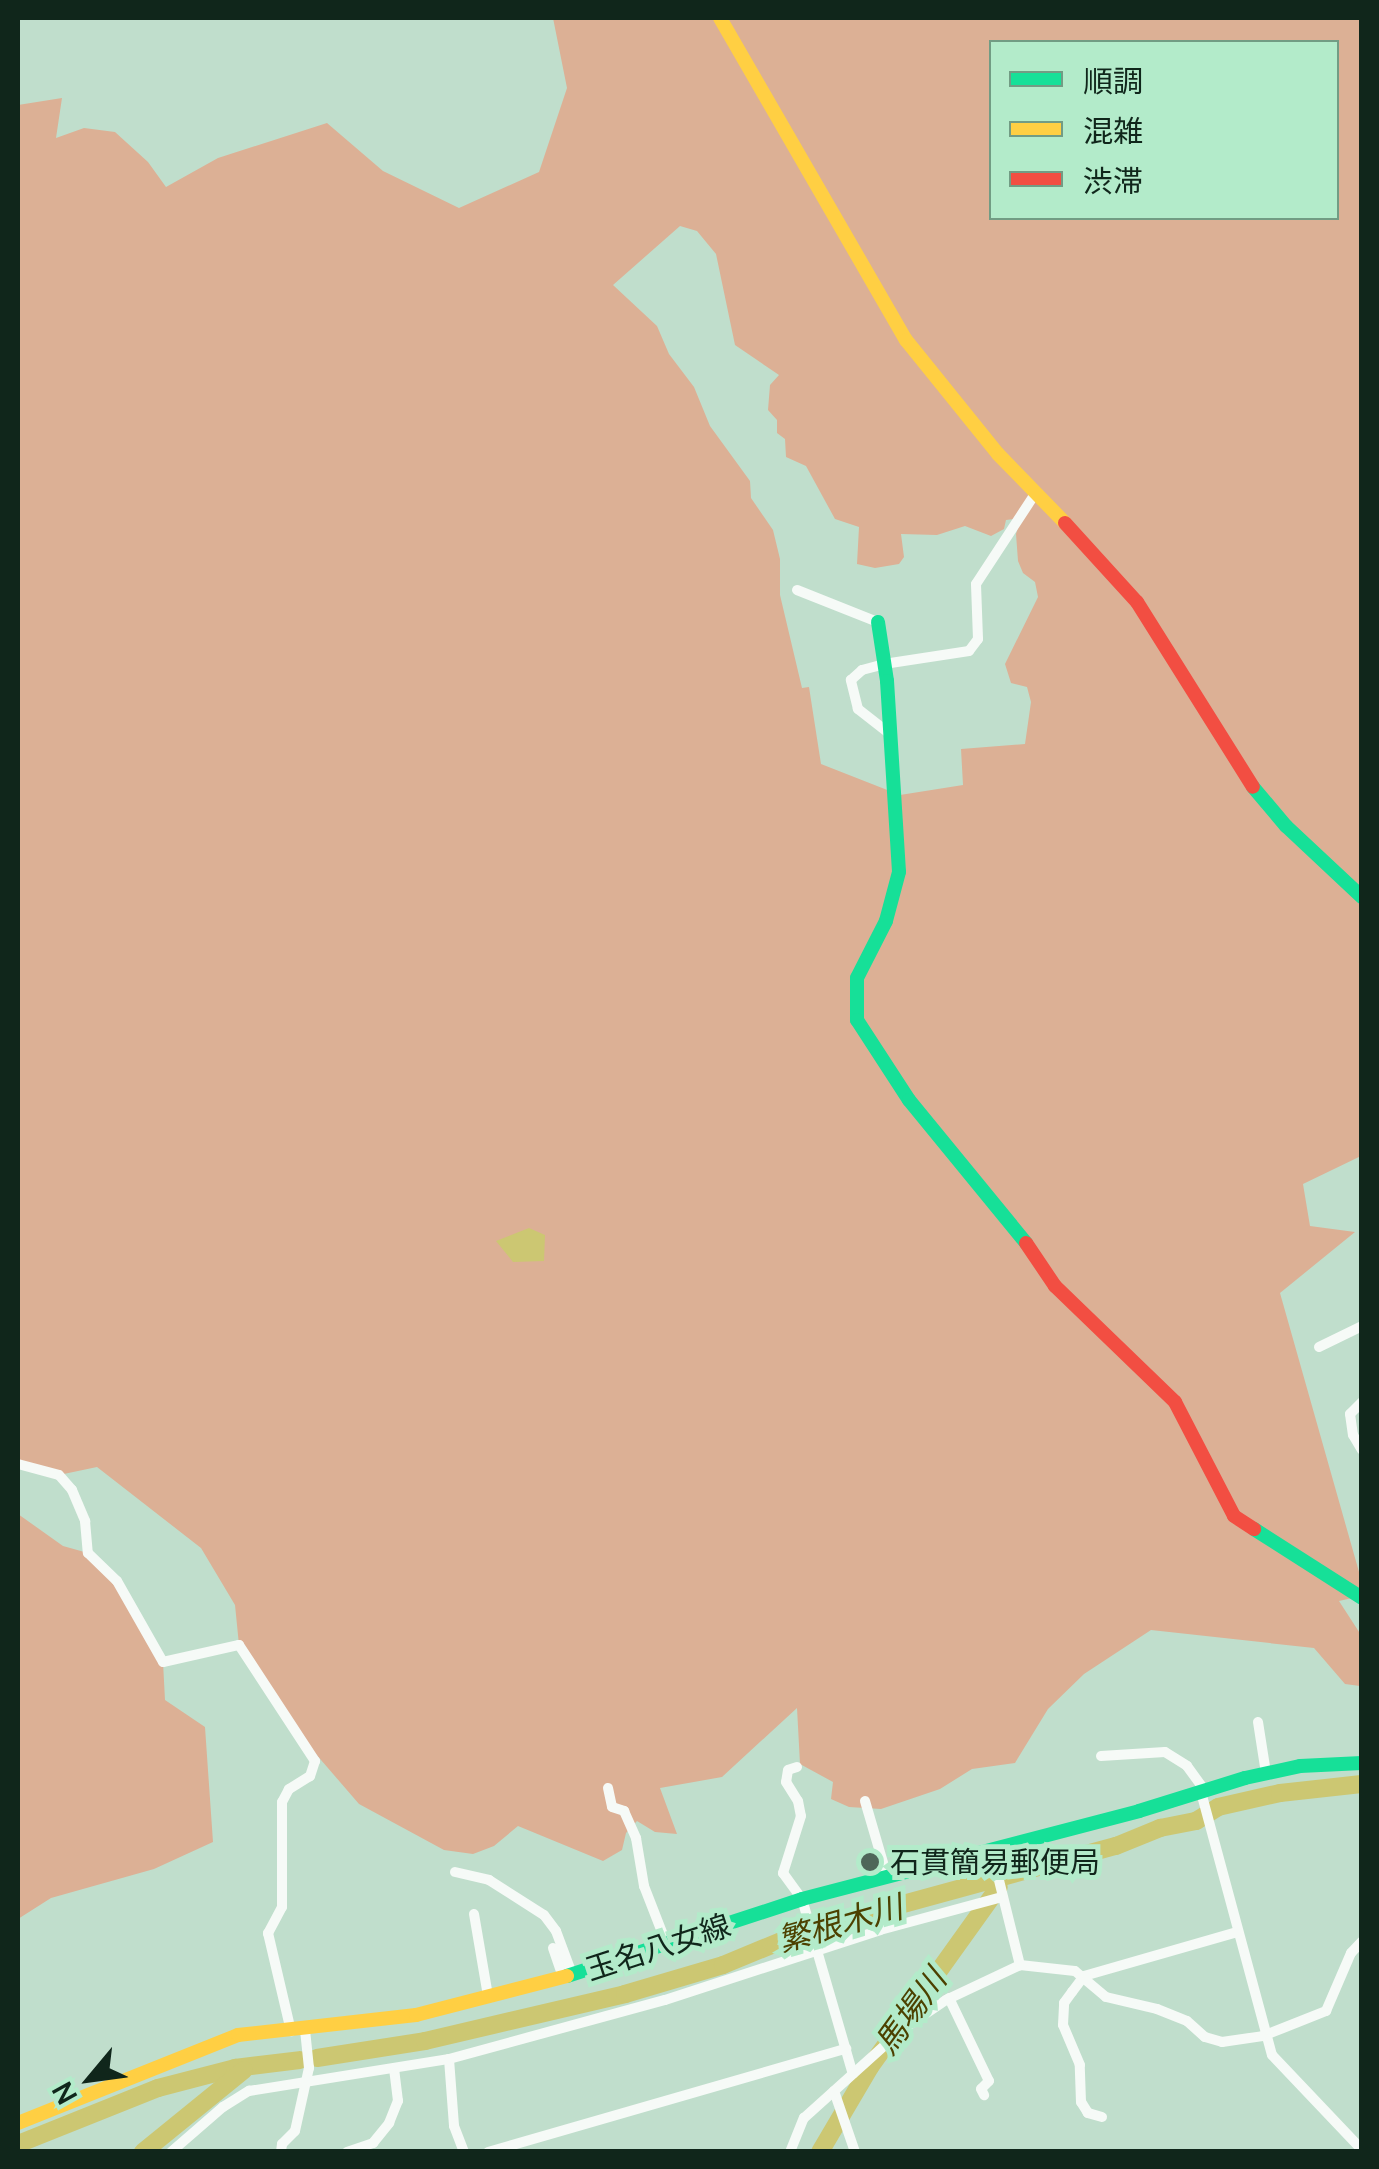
<!DOCTYPE html>
<meta charset="utf-8">
<style>
body{margin:0}
#map{position:relative;width:1379px;height:2169px;overflow:hidden;background:#c0decc;font-family:Manrope,"Noto Sans JP",sans-serif}
div>[style]{position:absolute}
.green>*{inset:0;background:#dcb095}
.water>*{inset:0;background:#ccc772}
.river>*{height:18px;margin:-9px;padding:0 9px;transform-origin:9px;border-radius:9px;background:#ccc772}
.street>*{height:10px;margin:-5px;padding:0 5px;transform-origin:5px;border-radius:5px;background:#f6faf7}
.fast>*{height:14px;margin:-7px;padding:0 7px;transform-origin:7px;border-radius:7px;background:#16e098}
.slow>*{height:14px;margin:-7px;padding:0 7px;transform-origin:7px;border-radius:7px;background:#ffcf43}
.jam>*{height:14px;margin:-7px;padding:0 7px;transform-origin:7px;border-radius:7px;background:#f24e42}
.dots>*{width:28px;height:28px;translate:-50% -50%;box-sizing:border-box;border:5px solid #b3ebca;border-radius:50%}
span{translate:-50% -50%;white-space:nowrap;text-align:center;line-height:1.15;-webkit-text-stroke:10px #b3ebca;paint-order:stroke}
.poi-label{font-size:30px;color:#10261b}
.left{translate:0 -50%;text-align:left}
.street-label{font-size:30px;color:#10261b}
.water-label{font-size:32px;color:#4c4100;font-style:italic}
.frame{position:absolute;inset:0;border:20px solid #10261b;pointer-events:none}
.legend{position:absolute;left:989px;top:40px;width:350px;height:180px;box-sizing:border-box;background:#b3ebca;border:2px solid #729c84;margin:0;padding:12px 18px;list-style:none;font-size:30px;color:#10261b}
.legend li{display:flex;align-items:center;gap:20px;height:50px}
.legend b{width:50px;border:2px solid #729c84}
.north{position:absolute;left:40px;top:2029px;width:100px;height:100px;-webkit-text-stroke:8px #b3ebca;paint-order:stroke;rotate:241deg;font-size:28px;font-weight:700;line-height:40px;text-align:center;color:#10261b}
.north::after{content:'';display:block;margin:auto;width:35px;height:45px;background:#10261b;clip-path:polygon(50% 0,100% 100%,50% 72%,0 100%)}
</style>
<div id="map">
<div class="green">
<div style="clip-path:polygon(evenodd,553px 18px,1361px 18px,1361px 1156px,1303px 1184px,1310px 1226px,1355px 1232px,1280px 1293px,1361px 1579px,1361px 1596px,1339px 1601px,1361px 1635px,1360px 1686px,1345px 1684px,1314px 1648px,1151px 1630px,1084px 1674px,1048px 1709px,1015px 1763px,972px 1769px,940px 1789px,881px 1809px,849px 1807px,831px 1799px,833px 1782px,800px 1764px,797px 1708px,722px 1777px,660px 1788px,677px 1834px,655px 1832px,637px 1821px,626px 1833px,622px 1850px,603px 1861px,518px 1826px,494px 1846px,473px 1854px,444px 1850px,359px 1804px,296px 1731px,239px 1645px,235px 1605px,201px 1548px,97px 1467px,59px 1475px,18px 1464px,18px 105px,62px 98px,56px 138px,84px 128px,115px 132px,148px 162px,166px 187px,218px 158px,327px 123px,383px 171px,459px 208px,539px 172px,567px 88px,553px 18px,992px 42px,1336px 42px,1336px 218px,992px 218px,992px 42px,553px 18px,680px 226px,697px 231px,716px 254px,735px 345px,779px 375px,770px 385px,768px 410px,777px 420px,777px 433px,785px 439px,786px 457px,806px 466px,835px 519px,859px 527px,857px 564px,875px 568px,899px 564px,904px 557px,901px 534px,937px 535px,965px 526px,991px 536px,1004px 529px,1006px 520px,1021px 518px,1016px 534px,1018px 561px,1023px 573px,1035px 582px,1038px 597px,1005px 664px,1011px 683px,1027px 687px,1031px 702px,1025px 744px,961px 749px,963px 785px,900px 795px,821px 764px,809px 687px,802px 688px,780px 595px,780px 559px,773px 530px,751px 498px,750px 481px,710px 426px,694px 387px,669px 354px,657px 326px,613px 285px,680px 226px)"></div>
<div style="clip-path:polygon(18px 1514px,63px 1546px,88px 1553px,117px 1581px,163px 1662px,165px 1700px,205px 1727px,213px 1842px,154px 1869px,51px 1898px,18px 1919px)"></div>
</div>
<div class="water">
<div style="clip-path:polygon(529px 1228px,545px 1235px,544px 1261px,513px 1262px,496px 1241px)"></div>
</div>
<div class="river">
<div style="left:317px;top:2058px;width:109px;rotate:-8.9deg"></div>
<div style="left:425px;top:2041px;width:205px;rotate:-13.2deg"></div>
<div style="left:625px;top:1994px;width:102px;rotate:-16.5deg"></div>
<div style="left:723px;top:1965px;width:92px;rotate:-22.4deg"></div>
<div style="left:808px;top:1930px;width:319px;rotate:-15.3deg"></div>
<div style="left:1116px;top:1846px;width:48px;rotate:-22.2deg"></div>
<div style="left:1160px;top:1828px;width:37px;rotate:-11deg"></div>
<div style="left:1196px;top:1821px;width:26px;rotate:-32deg"></div>
<div style="left:1218px;top:1807px;width:64px;rotate:-12.7deg"></div>
<div style="left:1280px;top:1793px;width:82px;rotate:-6.3deg"></div>
<div style="left:18px;top:2144px;width:151px;rotate:-21.8deg"></div>
<div style="left:158px;top:2088px;width:80px;rotate:-14.6deg"></div>
<div style="left:235px;top:2068px;width:65px;rotate:-7deg"></div>
<div style="left:143px;top:2152px;width:130px;rotate:-39.1deg"></div>
<div style="left:820px;top:2152px;width:99px;rotate:-59.5deg"></div>
<div style="left:870px;top:2067px;width:221px;rotate:-54.4deg"></div>
</div>
<div class="street">
<div style="left:797px;top:590px;width:87px;rotate:21.6deg"></div>
<div style="left:890px;top:734px;width:41px;rotate:-142deg"></div>
<div style="left:858px;top:709px;width:30px;rotate:-104deg"></div>
<div style="left:851px;top:680px;width:15px;rotate:-42deg"></div>
<div style="left:862px;top:670px;width:23px;rotate:-15deg"></div>
<div style="left:884px;top:664px;width:86px;rotate:-8.7deg"></div>
<div style="left:969px;top:651px;width:15px;rotate:-53deg"></div>
<div style="left:978px;top:639px;width:55px;rotate:-92.1deg"></div>
<div style="left:976px;top:584px;width:108px;rotate:-56.8deg"></div>
<div style="left:1319px;top:1347px;width:48px;rotate:-26deg"></div>
<div style="left:1362px;top:1402px;width:17px;rotate:135deg"></div>
<div style="left:1350px;top:1414px;width:21px;rotate:82deg"></div>
<div style="left:1353px;top:1435px;width:17px;rotate:59deg"></div>
<div style="left:18px;top:1464px;width:42px;rotate:15deg"></div>
<div style="left:59px;top:1475px;width:20px;rotate:49deg"></div>
<div style="left:72px;top:1490px;width:34px;rotate:67deg"></div>
<div style="left:85px;top:1521px;width:32px;rotate:85deg"></div>
<div style="left:88px;top:1553px;width:40px;rotate:44deg"></div>
<div style="left:117px;top:1581px;width:93px;rotate:60.4deg"></div>
<div style="left:163px;top:1662px;width:78px;rotate:-12.6deg"></div>
<div style="left:239px;top:1645px;width:139px;rotate:56.8deg"></div>
<div style="left:315px;top:1761px;width:16px;rotate:108deg"></div>
<div style="left:310px;top:1776px;width:25px;rotate:148deg"></div>
<div style="left:289px;top:1789px;width:15px;rotate:118deg"></div>
<div style="left:282px;top:1802px;width:105px;rotate:90deg"></div>
<div style="left:282px;top:1907px;width:30px;rotate:118deg"></div>
<div style="left:268px;top:1933px;width:101px;rotate:76.8deg"></div>
<div style="left:1258px;top:1722px;width:52px;rotate:81.1deg"></div>
<div style="left:1101px;top:1756px;width:64px;rotate:-3.6deg"></div>
<div style="left:1165px;top:1752px;width:26px;rotate:32deg"></div>
<div style="left:1187px;top:1766px;width:31px;rotate:54deg"></div>
<div style="left:797px;top:1767px;width:9px;rotate:162deg"></div>
<div style="left:788px;top:1770px;width:12px;rotate:99deg"></div>
<div style="left:786px;top:1782px;width:22px;rotate:58deg"></div>
<div style="left:798px;top:1801px;width:15px;rotate:79deg"></div>
<div style="left:801px;top:1816px;width:60px;rotate:107.5deg"></div>
<div style="left:783px;top:1873px;width:32px;rotate:54deg"></div>
<div style="left:802px;top:1899px;width:182px;rotate:73.8deg"></div>
<div style="left:608px;top:1788px;width:19px;rotate:78deg"></div>
<div style="left:612px;top:1807px;width:13px;rotate:18deg"></div>
<div style="left:624px;top:1811px;width:30px;rotate:66deg"></div>
<div style="left:636px;top:1838px;width:49px;rotate:80.5deg"></div>
<div style="left:644px;top:1886px;width:63px;rotate:68.7deg"></div>
<div style="left:1201px;top:1792px;width:272px;rotate:74.9deg"></div>
<div style="left:1272px;top:2055px;width:131px;rotate:46.5deg"></div>
<div style="left:865px;top:1801px;width:78px;rotate:73.7deg"></div>
<div style="left:991px;top:1848px;width:121px;rotate:76.1deg"></div>
<div style="left:455px;top:1872px;width:35px;rotate:13deg"></div>
<div style="left:489px;top:1880px;width:65px;rotate:32.5deg"></div>
<div style="left:544px;top:1915px;width:20px;rotate:53deg"></div>
<div style="left:556px;top:1931px;width:46px;rotate:69.6deg"></div>
<div style="left:474px;top:1914px;width:83px;rotate:80.3deg"></div>
<div style="left:553px;top:1948px;width:31px;rotate:71deg"></div>
<div style="left:949px;top:1998px;width:92px;rotate:64.3deg"></div>
<div style="left:989px;top:2081px;width:11px;rotate:135deg"></div>
<div style="left:981px;top:2089px;width:7px;rotate:63deg"></div>
<div style="left:449px;top:2059px;width:67px;rotate:85.7deg"></div>
<div style="left:454px;top:2126px;width:28px;rotate:69deg"></div>
<div style="left:834px;top:2091px;width:65px;rotate:71deg"></div>
<div style="left:1102px;top:2117px;width:15px;rotate:-164deg"></div>
<div style="left:1088px;top:2113px;width:13px;rotate:-122deg"></div>
<div style="left:1081px;top:2102px;width:37px;rotate:-92deg"></div>
<div style="left:1080px;top:2065px;width:43px;rotate:-113deg"></div>
<div style="left:1063px;top:2025px;width:22px;rotate:-87deg"></div>
<div style="left:1064px;top:2003px;width:14px;rotate:-54deg"></div>
<div style="left:1072px;top:1992px;width:20px;rotate:-53deg"></div>
<div style="left:1084px;top:1976px;width:159px;rotate:-16deg"></div>
<div style="left:171px;top:2152px;width:69px;rotate:-40.9deg"></div>
<div style="left:223px;top:2107px;width:31px;rotate:-32deg"></div>
<div style="left:249px;top:2091px;width:203px;rotate:-9.1deg"></div>
<div style="left:449px;top:2059px;width:224px;rotate:-15.3deg"></div>
<div style="left:665px;top:2000px;width:226px;rotate:-18deg"></div>
<div style="left:880px;top:1930px;width:126px;rotate:-15.1deg"></div>
<div style="left:281px;top:2152px;width:8px;rotate:-83deg"></div>
<div style="left:282px;top:2144px;width:18px;rotate:-45deg"></div>
<div style="left:295px;top:2131px;width:65px;rotate:-77.5deg"></div>
<div style="left:309px;top:2068px;width:39px;rotate:-96deg"></div>
<div style="left:347px;top:2152px;width:28px;rotate:-19deg"></div>
<div style="left:373px;top:2143px;width:26px;rotate:-51deg"></div>
<div style="left:389px;top:2123px;width:24px;rotate:-68deg"></div>
<div style="left:398px;top:2101px;width:32px;rotate:-97deg"></div>
<div style="left:488px;top:2152px;width:373px;rotate:-16.1deg"></div>
<div style="left:790px;top:2152px;width:37px;rotate:-68deg"></div>
<div style="left:804px;top:2118px;width:133px;rotate:-42deg"></div>
<div style="left:903px;top:2029px;width:52px;rotate:-34deg"></div>
<div style="left:946px;top:2000px;width:82px;rotate:-25.3deg"></div>
<div style="left:1020px;top:1965px;width:55px;rotate:6.2deg"></div>
<div style="left:1075px;top:1971px;width:40px;rotate:40deg"></div>
<div style="left:1106px;top:1997px;width:52px;rotate:13.2deg"></div>
<div style="left:1157px;top:2009px;width:32px;rotate:22deg"></div>
<div style="left:1187px;top:2021px;width:24px;rotate:42deg"></div>
<div style="left:1205px;top:2037px;width:18px;rotate:16deg"></div>
<div style="left:1222px;top:2042px;width:41px;rotate:-8.3deg"></div>
<div style="left:1263px;top:2036px;width:68px;rotate:-21.6deg"></div>
<div style="left:1326px;top:2011px;width:63px;rotate:-66.7deg"></div>
<div style="left:1351px;top:1953px;width:16px;rotate:-47deg"></div>
</div>
<div class="fast">
<div style="left:878px;top:622px;width:60px;rotate:81.3deg"></div>
<div style="left:887px;top:681px;width:191px;rotate:86.4deg"></div>
<div style="left:899px;top:872px;width:51px;rotate:104.9deg"></div>
<div style="left:886px;top:921px;width:64px;rotate:117deg"></div>
<div style="left:857px;top:978px;width:42px;rotate:90deg"></div>
<div style="left:857px;top:1020px;width:95px;rotate:57deg"></div>
<div style="left:909px;top:1100px;width:185px;rotate:50.7deg"></div>
<div style="left:1253px;top:787px;width:51px;rotate:49.8deg"></div>
<div style="left:1286px;top:826px;width:104px;rotate:43.1deg"></div>
<div style="left:1254px;top:1529px;width:128px;rotate:32.6deg"></div>
<div style="left:567px;top:1976px;width:247px;rotate:-18.1deg"></div>
<div style="left:802px;top:1899px;width:348px;rotate:-14.6deg"></div>
<div style="left:1139px;top:1811px;width:111px;rotate:-17.3deg"></div>
<div style="left:1245px;top:1778px;width:56px;rotate:-12.3deg"></div>
<div style="left:1300px;top:1766px;width:62px;rotate:-2.8deg"></div>
</div>
<div class="slow">
<div style="left:720px;top:18px;width:372px;rotate:60deg"></div>
<div style="left:906px;top:340px;width:146px;rotate:51.1deg"></div>
<div style="left:998px;top:454px;width:96px;rotate:45.8deg"></div>
<div style="left:18px;top:2123px;width:237px;rotate:-21.8deg"></div>
<div style="left:238px;top:2035px;width:179px;rotate:-6.4deg"></div>
<div style="left:416px;top:2015px;width:156px;rotate:-14.5deg"></div>
</div>
<div class="jam">
<div style="left:1065px;top:523px;width:107px;rotate:47.7deg"></div>
<div style="left:1137px;top:602px;width:218px;rotate:57.9deg"></div>
<div style="left:1026px;top:1243px;width:52px;rotate:56deg"></div>
<div style="left:1055px;top:1286px;width:167px;rotate:44deg"></div>
<div style="left:1175px;top:1402px;width:128px;rotate:62.6deg"></div>
<div style="left:1234px;top:1516px;width:24px;rotate:33deg"></div>
</div>
<div class="dots">
<div style="left:870px;top:1862px;background:#4e6659"></div>
</div>
<div class="poi-label">
<span class="left" style="left:890px;top:1862px">石貫簡易郵便局</span>
</div>
<div class="street-label">
<span style="left:658px;top:1947px;rotate:-18deg">玉名八女線</span>
</div>
<div class="water-label">
<span style="left:840px;top:1923px;rotate:-16deg">繁根木川</span>
<span style="left:910px;top:2011px;rotate:-54deg">馬場川</span>
</div>
<div class="frame"></div>
<ul class="legend">
<li><b style="height:12px;background:#16e098"></b>順調</li>
<li><b style="height:12px;background:#ffcf43"></b>混雑</li>
<li><b style="height:12px;background:#f24e42"></b>渋滞</li>
</ul>
<div class="north">N</div>
</div>
